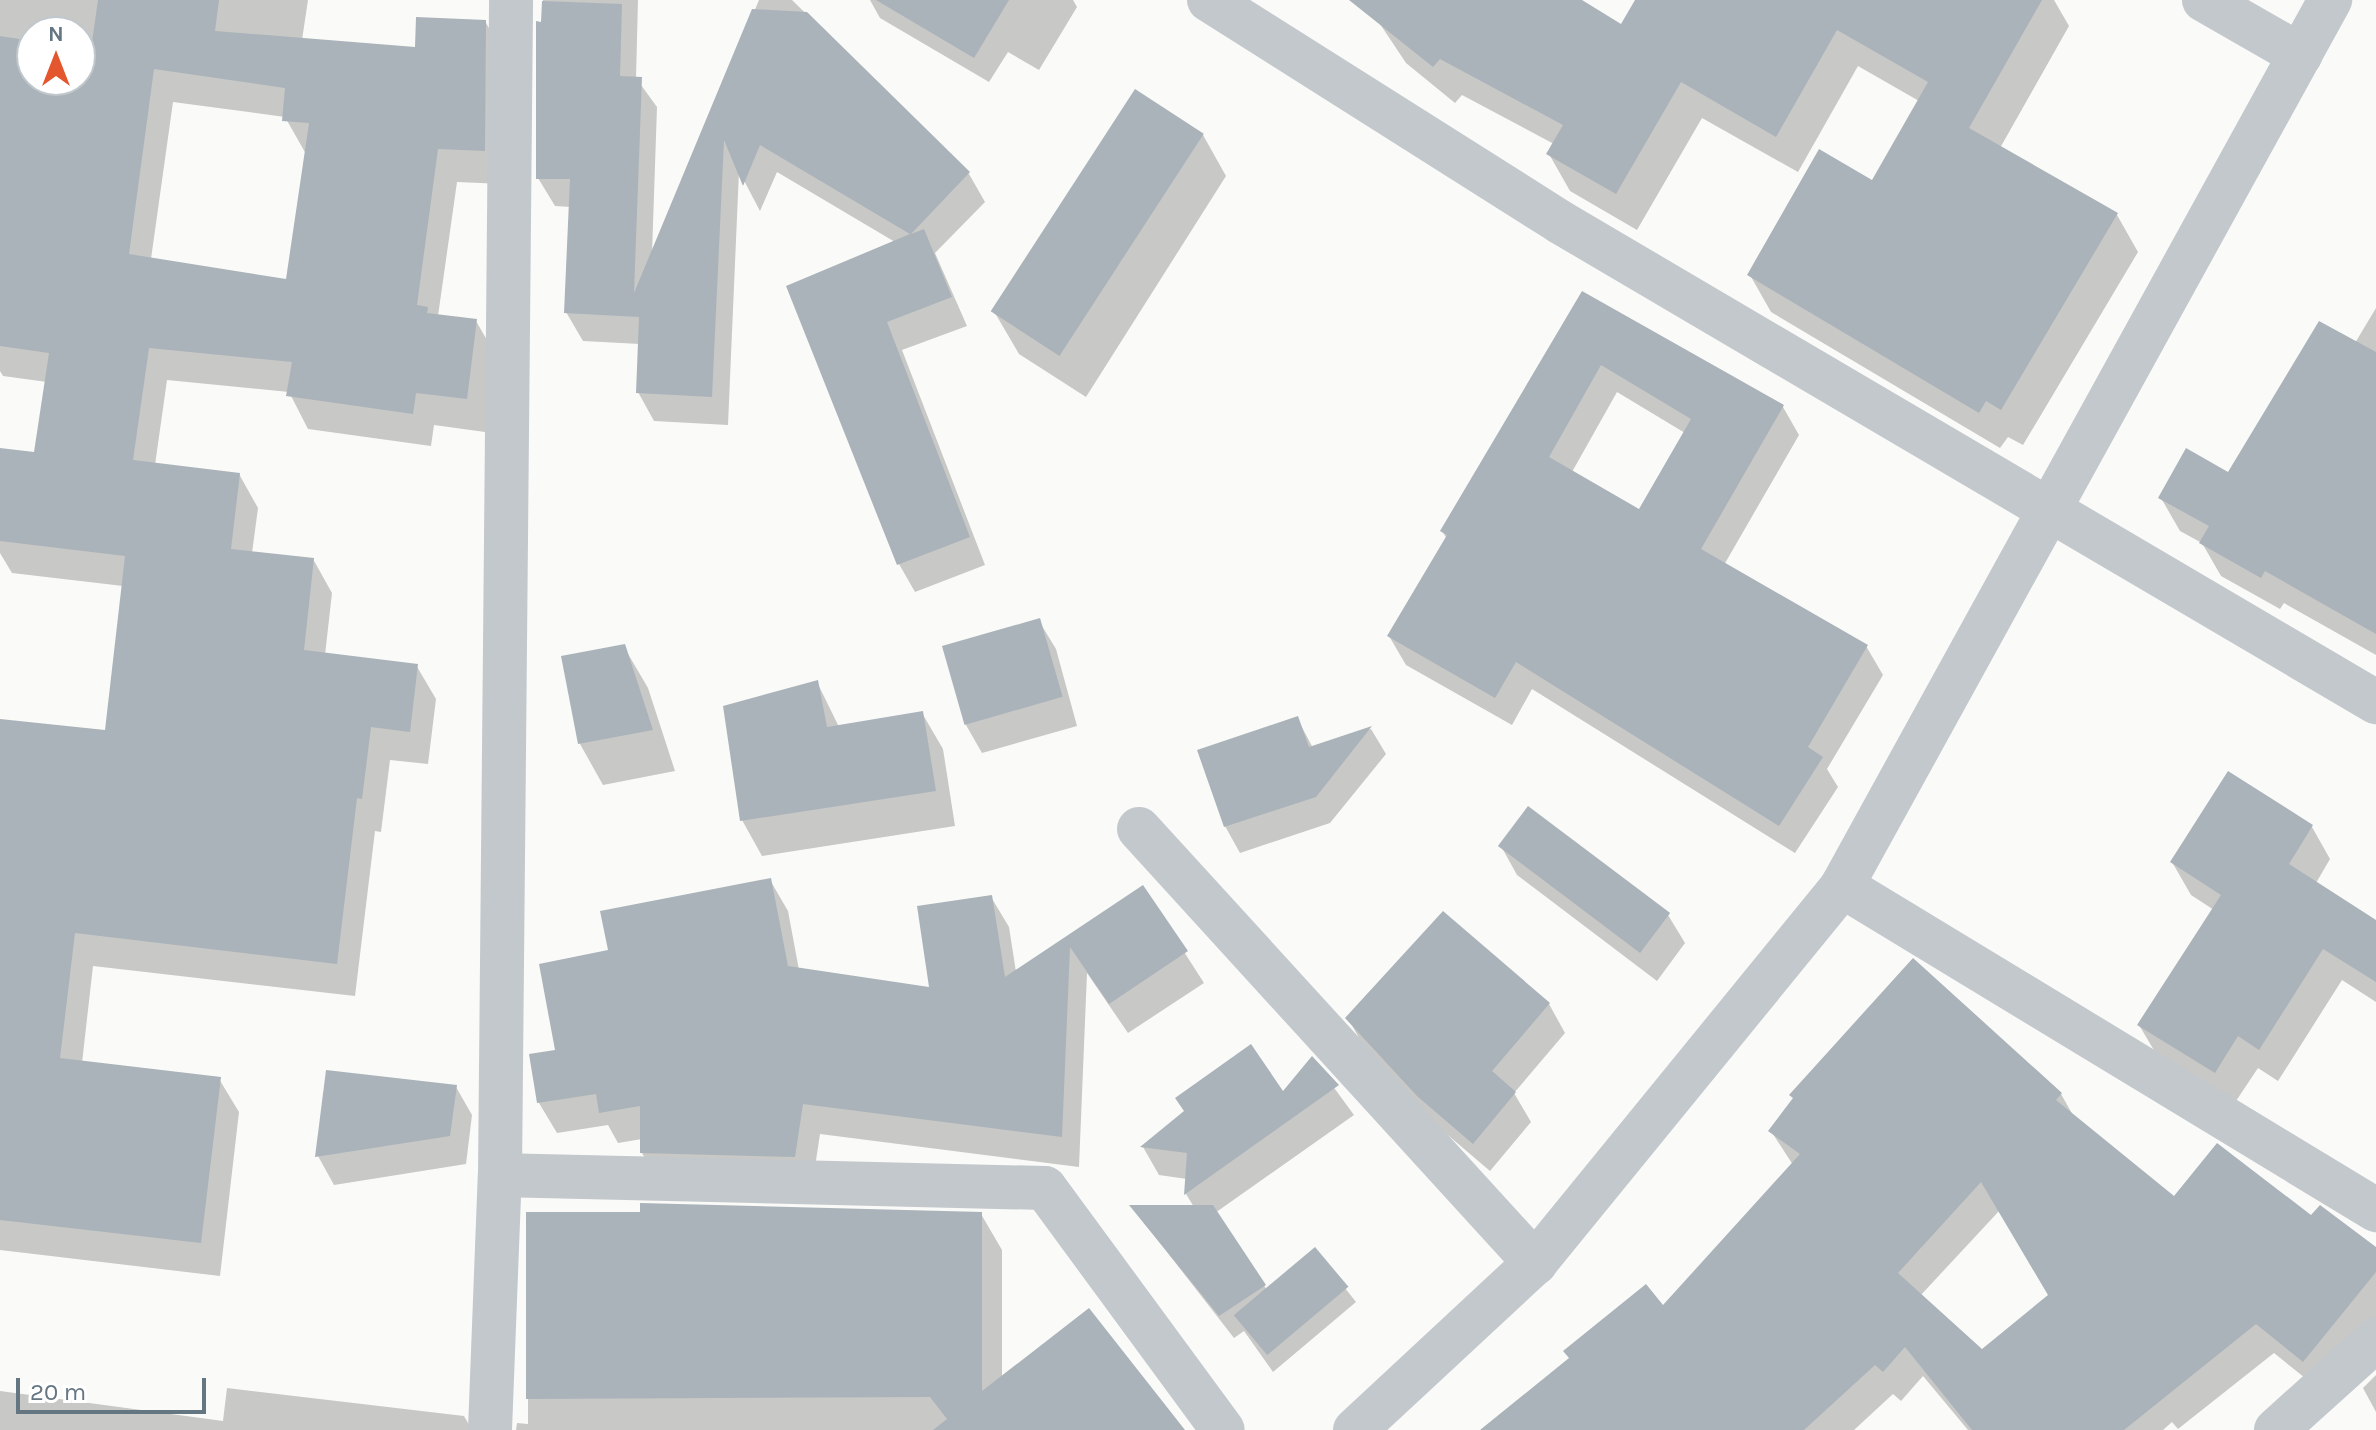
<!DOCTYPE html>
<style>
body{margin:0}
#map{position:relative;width:2376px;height:1430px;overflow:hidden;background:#fafaf8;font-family:Karla,sans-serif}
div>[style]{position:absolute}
.shadow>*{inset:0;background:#0003}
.building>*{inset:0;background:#aab3b9;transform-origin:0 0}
.minor>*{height:44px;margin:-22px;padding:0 22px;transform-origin:22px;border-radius:22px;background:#c3c8cc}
span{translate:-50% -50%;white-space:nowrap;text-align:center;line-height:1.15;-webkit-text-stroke:8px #fff;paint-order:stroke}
.north{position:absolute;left:16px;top:16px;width:80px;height:80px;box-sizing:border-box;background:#fff;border:2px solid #c1c8cd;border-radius:50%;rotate:0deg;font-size:22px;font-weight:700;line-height:32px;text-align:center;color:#657683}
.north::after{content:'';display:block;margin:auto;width:28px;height:36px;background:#e4572e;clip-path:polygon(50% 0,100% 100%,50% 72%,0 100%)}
.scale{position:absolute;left:16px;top:1378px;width:190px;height:36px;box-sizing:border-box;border:4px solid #657683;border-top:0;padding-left:10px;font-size:24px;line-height:28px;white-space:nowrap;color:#657683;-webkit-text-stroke:6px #fff;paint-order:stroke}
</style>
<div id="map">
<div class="shadow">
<div style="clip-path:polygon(evenodd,0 0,308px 0,302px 40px,417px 49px,485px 21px,504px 55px,503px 184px,457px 182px,438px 316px,476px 321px,495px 354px,485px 432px,434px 425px,431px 446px,308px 429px,289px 392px,167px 380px,155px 465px,239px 474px,258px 508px,252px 553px,313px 559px,332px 593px,325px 655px,416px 665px,436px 699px,428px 764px,390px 760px,381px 832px,375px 831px,355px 996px,93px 966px,82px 1063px,219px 1079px,239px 1112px,220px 1276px,0 1250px,0 720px,107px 733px,123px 586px,12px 573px,0 553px,0 485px,36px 454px,47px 382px,3px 376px,0 371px,0 0,32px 32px,80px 32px,80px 80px,32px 80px,32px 32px,0 0,173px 102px,285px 117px,306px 154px,287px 281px,151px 259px,173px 102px)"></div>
<div style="clip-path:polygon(543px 0,638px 0,636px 78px,657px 107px,652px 254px,759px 0,792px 0,969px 174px,985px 202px,935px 253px,967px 326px,902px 350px,985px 565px,915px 592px,899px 564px,789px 287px,895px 242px,777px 172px,760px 211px,739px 171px,728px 425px,654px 421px,638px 392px,640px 344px,583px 341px,566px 312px,571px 207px,555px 206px,538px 178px)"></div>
<div style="clip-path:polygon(870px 0,1073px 0,1077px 7px,1039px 70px,1008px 52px,989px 82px,880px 18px)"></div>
<div style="clip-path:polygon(1364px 0,1578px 0,1622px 27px,1638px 0,2054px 0,2069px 26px,2000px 148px,2117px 215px,2138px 252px,2023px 445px,2008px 437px,2000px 448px,1771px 312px,1750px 275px,1873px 182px,1919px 101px,1858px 66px,1798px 172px,1702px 118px,1637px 230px,1570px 191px,1549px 154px,1554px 144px,1462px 95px,1455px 103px,1406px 63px)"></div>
<div style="clip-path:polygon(1135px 92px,1203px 135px,1226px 176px,1086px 397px,1019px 354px,995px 313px)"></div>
<div style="clip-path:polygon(evenodd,1583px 294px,1783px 407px,1799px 435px,1724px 565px,1866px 646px,1883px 675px,1827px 769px,1838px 787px,1795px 853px,1532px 689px,1512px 725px,1406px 665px,1389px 636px,1447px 539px,1442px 531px,1583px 294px,1617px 392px,1685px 433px,1639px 512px,1572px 472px,1617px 392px)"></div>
<div style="clip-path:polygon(2376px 308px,2376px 655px,2284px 603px,2280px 609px,2221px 576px,2202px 543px,2180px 531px,2161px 498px,2229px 475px,2355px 343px)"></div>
<div style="clip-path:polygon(1039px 621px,1056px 649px,1077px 726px,982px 753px,966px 725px)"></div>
<div style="clip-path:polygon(624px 647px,648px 688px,675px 771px,603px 785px,580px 744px,563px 658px)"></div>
<div style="clip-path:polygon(817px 682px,839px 727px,922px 713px,943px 749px,955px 826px,762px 856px,742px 820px)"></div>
<div style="clip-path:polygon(1297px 718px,1313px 748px,1371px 729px,1386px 754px,1330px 823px,1240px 853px,1225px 826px)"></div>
<div style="clip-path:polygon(2312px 827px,2330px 859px,2316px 883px,2376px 922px,2376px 1002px,2342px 980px,2278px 1081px,2258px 1068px,2234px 1104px,2158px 1057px,2139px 1025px,2214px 910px,2191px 895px,2172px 862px)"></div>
<div style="clip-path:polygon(1501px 846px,1668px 915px,1685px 943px,1657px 981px,1517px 875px)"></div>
<div style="clip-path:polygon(770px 880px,788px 911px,799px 970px,932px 989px,991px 897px,1009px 927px,1016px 972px,1143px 888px,1204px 983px,1128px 1033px,1087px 973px,1079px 1167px,820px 1134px,812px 1187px,660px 1184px,642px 1153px,642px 1139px,618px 1143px,608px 1125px,557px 1133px,539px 1103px,531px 1056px,557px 1052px,610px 952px)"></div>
<div style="clip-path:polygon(1549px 1004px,1565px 1033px,1514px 1093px,1531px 1122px,1490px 1171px,1436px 1125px,1364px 1047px,1348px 1018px)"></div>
<div style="clip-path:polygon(1313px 1059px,1354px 1115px,1215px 1213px,1267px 1290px,1315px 1250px,1356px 1302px,1273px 1372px,1244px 1331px,1234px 1338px,1132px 1207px,1194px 1207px,1186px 1194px,1187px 1179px,1159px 1175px,1143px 1147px,1283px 1094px)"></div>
<div style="clip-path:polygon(456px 1087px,472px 1115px,466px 1164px,334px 1185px,318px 1156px)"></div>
<div style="clip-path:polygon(evenodd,2061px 1094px,2074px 1117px,2175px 1198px,2311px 1218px,2376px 1249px,2376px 1355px,2320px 1390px,2274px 1353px,2178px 1429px,2172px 1422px,2163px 1430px,1968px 1430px,1923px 1376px,1901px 1401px,1893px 1394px,1854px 1430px,1510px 1430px,1663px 1309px,1793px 1165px,1771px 1131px,2061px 1094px,2000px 1210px,2050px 1296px,1982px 1351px,1920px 1296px,2000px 1210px)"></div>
<div style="clip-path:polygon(528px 1214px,981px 1214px,1002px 1250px,1002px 1378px,1183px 1430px,516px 1430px,517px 1423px,528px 1424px)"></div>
<div style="clip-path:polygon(2376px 1375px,2376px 1412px,2363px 1388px)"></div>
<div style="clip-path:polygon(227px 1388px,464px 1416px,472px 1430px,0 1430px,0 1391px,223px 1421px)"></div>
</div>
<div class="building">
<div style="clip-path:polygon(evenodd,98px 0,219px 0,215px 31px,415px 47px,416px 17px,486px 20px,485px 151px,438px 149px,417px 305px,428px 307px,427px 313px,477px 319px,467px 399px,416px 393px,413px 414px,286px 396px,292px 362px,149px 348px,133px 460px,240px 473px,231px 549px,314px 558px,304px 650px,418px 664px,410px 732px,371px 727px,362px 799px,357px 798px,337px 964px,75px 933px,60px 1058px,221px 1077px,201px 1243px,0 1220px,0 719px,105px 730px,125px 556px,0 541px,0 448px,34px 452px,49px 353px,0 346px,0 36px,32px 41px,32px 80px,80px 80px,80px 47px,91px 49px,98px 0,154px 69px,285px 88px,282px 121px,309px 123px,286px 279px,129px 254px,154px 69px)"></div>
<div style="clip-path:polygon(876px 0,1009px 0,974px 58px)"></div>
<div style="clip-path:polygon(1349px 0,1582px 0,1621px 24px,1635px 0,2042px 0,1969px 128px,2118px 213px,2001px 410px,1986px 401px,1979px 413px,1747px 275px,1819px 149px,1872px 180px,1928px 82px,1837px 30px,1776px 137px,1681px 82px,1616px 194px,1546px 154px,1563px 125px,1440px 59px,1433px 67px)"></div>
<div style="clip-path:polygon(542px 1px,622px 4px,620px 76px,642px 77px,634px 293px,752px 9px,807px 12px,970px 172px,911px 234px,924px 229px,952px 297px,887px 322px,970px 537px,897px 565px,786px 286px,910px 234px,760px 145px,743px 186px,724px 140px,712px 397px,636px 393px,639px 317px,564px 313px,570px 179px,536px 179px,536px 21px,541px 22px)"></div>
<div style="left:1135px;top:89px;width:82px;height:265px;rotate:33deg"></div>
<div style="clip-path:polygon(evenodd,1582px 291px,1784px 405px,1701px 549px,1868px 645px,1808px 747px,1823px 757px,1779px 826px,1516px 662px,1495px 698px,1387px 636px,1447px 535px,1440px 531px,1582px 291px,1601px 365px,1691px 419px,1639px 509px,1549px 457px,1601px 365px)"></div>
<div style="clip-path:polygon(2319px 321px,2376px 352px,2376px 634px,2265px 571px,2261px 578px,2199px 543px,2209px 526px,2158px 498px,2186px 448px,2228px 472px)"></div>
<div style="left:1040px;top:618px;width:82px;height:102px;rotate:74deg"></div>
<div style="clip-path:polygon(625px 644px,653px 730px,578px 744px,561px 656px)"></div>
<div style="clip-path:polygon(818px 680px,827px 727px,923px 711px,936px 791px,740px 821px,723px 706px)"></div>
<div style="clip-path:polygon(1298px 716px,1309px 747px,1372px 726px,1316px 797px,1224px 827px,1197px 750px)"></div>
<div style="clip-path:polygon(2228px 771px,2313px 825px,2289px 864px,2376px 920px,2376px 982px,2323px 949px,2259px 1050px,2238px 1036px,2215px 1073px,2137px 1025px,2221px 895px,2170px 862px)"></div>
<div style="left:1528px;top:806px;width:178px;height:50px;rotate:37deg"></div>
<div style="clip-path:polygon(771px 878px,788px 966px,929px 987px,917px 906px,992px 895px,1005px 977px,1143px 885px,1188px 951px,1109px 1004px,1070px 947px,1062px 1137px,803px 1104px,795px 1157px,640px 1153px,640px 1106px,599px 1113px,596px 1094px,537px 1103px,529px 1054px,555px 1050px,539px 964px,608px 950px,600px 911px)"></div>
<div style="clip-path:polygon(1443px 911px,1550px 1003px,1492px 1071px,1516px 1092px,1473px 1144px,1417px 1096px,1345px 1018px)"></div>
<div style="clip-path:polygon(evenodd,1913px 958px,2062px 1093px,2056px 1100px,2174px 1196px,2217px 1143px,2311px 1215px,2320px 1205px,2376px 1247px,2376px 1272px,2303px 1362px,2256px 1324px,2124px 1430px,1972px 1430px,1905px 1347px,1883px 1372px,1875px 1365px,1804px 1430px,1480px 1430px,1569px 1358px,1563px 1351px,1646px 1284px,1663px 1305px,1800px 1154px,1768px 1131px,1793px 1098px,1789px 1095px,1913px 958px,1981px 1182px,2048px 1295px,1982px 1349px,1898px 1273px,1981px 1182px)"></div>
<div style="clip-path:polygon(1251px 1044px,1283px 1091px,1312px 1056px,1339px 1085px,1184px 1195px,1187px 1153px,1140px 1147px,1184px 1111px,1175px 1098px)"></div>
<div style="clip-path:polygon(326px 1070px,457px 1085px,450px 1136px,315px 1157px)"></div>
<div style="clip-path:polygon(640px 1203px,982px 1212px,982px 1391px,1089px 1308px,1185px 1430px,933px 1430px,947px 1419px,930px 1397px,526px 1399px,526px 1212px,640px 1212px)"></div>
<div style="clip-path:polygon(1129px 1205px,1213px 1205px,1266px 1285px,1219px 1316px)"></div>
<div style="left:1315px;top:1247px;width:52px;height:106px;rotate:50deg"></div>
</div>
<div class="minor">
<div style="left:1209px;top:0;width:415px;rotate:32.3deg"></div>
<div style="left:1560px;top:222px;width:947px;rotate:30.47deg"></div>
<div style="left:2204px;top:0;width:111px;rotate:29.8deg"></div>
<div style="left:1139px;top:829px;width:588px;rotate:47.62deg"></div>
<div style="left:1842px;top:886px;width:625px;rotate:31.25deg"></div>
<div style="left:500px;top:1175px;width:545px;rotate:1.37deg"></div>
<div style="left:1045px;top:1188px;width:300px;rotate:53.7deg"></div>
<div style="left:490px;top:1430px;width:255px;rotate:-87.8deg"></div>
<div style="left:500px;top:1175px;width:1175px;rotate:-89.46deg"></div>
<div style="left:1355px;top:1430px;width:246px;rotate:-42.9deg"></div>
<div style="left:1535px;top:1263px;width:486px;rotate:-50.8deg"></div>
<div style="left:1842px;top:886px;width:1012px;rotate:-61.15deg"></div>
<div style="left:2276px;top:1430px;width:135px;rotate:-42deg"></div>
</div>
<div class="north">N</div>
<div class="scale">20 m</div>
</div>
